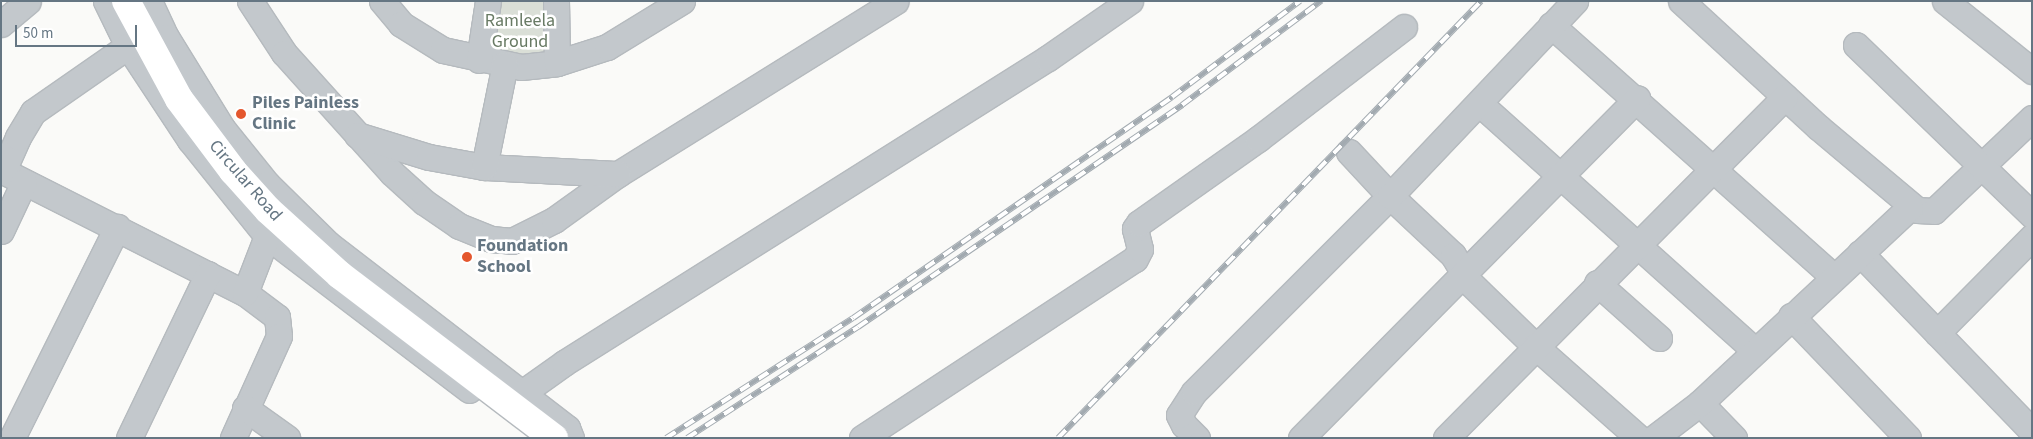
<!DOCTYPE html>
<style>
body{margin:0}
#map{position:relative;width:2033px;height:439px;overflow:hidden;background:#fafaf8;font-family:"Source Sans 3",sans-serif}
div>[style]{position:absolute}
.green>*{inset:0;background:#dadfd7}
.roads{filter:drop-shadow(1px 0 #b5babe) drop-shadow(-1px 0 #b5babe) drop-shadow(0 1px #b5babe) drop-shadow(0 -1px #b5babe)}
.minor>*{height:25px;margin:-12.5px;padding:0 12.5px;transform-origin:12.5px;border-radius:12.5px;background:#c3c8cc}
.major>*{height:28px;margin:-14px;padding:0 14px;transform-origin:14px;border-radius:14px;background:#fff}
.rail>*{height:5.5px;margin-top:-2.75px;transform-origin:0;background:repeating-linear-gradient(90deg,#fff 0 11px,#a2aab0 0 22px);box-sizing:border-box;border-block:1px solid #a2aab0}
.dots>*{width:14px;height:14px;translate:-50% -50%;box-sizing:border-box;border:2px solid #fff;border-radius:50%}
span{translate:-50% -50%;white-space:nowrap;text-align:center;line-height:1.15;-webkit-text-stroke:5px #fff;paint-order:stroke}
.park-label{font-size:18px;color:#687a64}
.poi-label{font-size:18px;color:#657683;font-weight:700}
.left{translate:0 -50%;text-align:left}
.street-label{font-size:18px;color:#657683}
.frame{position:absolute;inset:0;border:2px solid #657683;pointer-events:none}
.scale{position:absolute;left:15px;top:25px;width:122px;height:22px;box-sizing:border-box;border:2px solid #657683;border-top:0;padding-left:6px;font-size:15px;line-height:18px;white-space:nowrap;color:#657683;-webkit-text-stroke:4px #fff;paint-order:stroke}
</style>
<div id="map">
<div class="green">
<div style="clip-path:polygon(492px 1px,553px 1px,554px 61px,485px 57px)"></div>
</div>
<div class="roads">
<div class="minor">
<div style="left:106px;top:1px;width:50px;rotate:63.9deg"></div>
<div style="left:128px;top:46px;width:113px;rotate:56.6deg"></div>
<div style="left:190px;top:140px;width:123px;rotate:51.3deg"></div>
<div style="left:267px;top:236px;width:254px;rotate:37.3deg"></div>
<div style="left:149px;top:1px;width:40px;rotate:65deg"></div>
<div style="left:166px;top:37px;width:107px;rotate:58.4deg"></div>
<div style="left:222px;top:128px;width:72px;rotate:51.2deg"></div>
<div style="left:267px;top:184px;width:86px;rotate:44.5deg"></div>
<div style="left:328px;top:244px;width:302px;rotate:37.6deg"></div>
<div style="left:567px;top:428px;width:11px;rotate:68deg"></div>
<div style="left:250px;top:1px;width:62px;rotate:56.8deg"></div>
<div style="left:284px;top:53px;width:161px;rotate:48deg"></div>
<div style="left:392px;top:173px;width:43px;rotate:42.2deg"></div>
<div style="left:424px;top:202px;width:42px;rotate:34.4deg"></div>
<div style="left:459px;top:226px;width:35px;rotate:22deg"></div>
<div style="left:491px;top:239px;width:21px;rotate:5deg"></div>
<div style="left:512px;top:241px;width:47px;rotate:-26.6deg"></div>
<div style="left:554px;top:220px;width:79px;rotate:-35.7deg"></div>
<div style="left:618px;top:174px;width:327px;rotate:-31.9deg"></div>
<div style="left:382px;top:1px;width:30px;rotate:50deg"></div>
<div style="left:401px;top:24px;width:49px;rotate:31.8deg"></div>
<div style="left:443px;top:50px;width:80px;rotate:12.3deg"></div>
<div style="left:521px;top:67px;width:36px;rotate:-6deg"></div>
<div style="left:557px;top:63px;width:52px;rotate:-17.7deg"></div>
<div style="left:607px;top:47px;width:88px;rotate:-31.5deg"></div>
<div style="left:556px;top:1px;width:62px;rotate:89.1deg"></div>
<div style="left:1681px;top:1px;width:186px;rotate:42.6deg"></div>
<div style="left:1818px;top:127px;width:129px;rotate:40deg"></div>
<div style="left:1917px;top:210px;width:17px;rotate:3deg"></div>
<div style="left:1934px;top:211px;width:135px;rotate:-43.5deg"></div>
<div style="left:1945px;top:1px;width:112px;rotate:38.8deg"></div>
<div style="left:1px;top:24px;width:35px;rotate:-40deg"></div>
<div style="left:1551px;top:25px;width:379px;rotate:41.7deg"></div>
<div style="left:1856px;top:45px;width:245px;rotate:44deg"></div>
<div style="left:479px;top:60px;width:60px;rotate:-81.3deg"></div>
<div style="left:1479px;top:103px;width:371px;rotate:41.9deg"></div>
<div style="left:357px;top:135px;width:75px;rotate:17deg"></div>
<div style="left:429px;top:157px;width:56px;rotate:10.3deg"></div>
<div style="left:484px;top:167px;width:134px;rotate:3deg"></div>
<div style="left:1349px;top:152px;width:60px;rotate:47deg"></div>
<div style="left:1390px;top:196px;width:86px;rotate:43.1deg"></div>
<div style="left:1453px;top:255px;width:31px;rotate:59deg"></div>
<div style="left:1469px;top:282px;width:92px;rotate:44.1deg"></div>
<div style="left:1535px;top:346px;width:139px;rotate:41.5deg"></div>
<div style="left:484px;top:167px;width:105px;rotate:-78.5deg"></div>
<div style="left:1px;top:170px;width:273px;rotate:26.8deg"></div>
<div style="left:245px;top:293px;width:40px;rotate:37deg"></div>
<div style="left:277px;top:317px;width:19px;rotate:84deg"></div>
<div style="left:279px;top:336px;width:112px;rotate:114.3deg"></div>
<div style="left:3px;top:171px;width:37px;rotate:-66deg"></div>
<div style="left:18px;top:137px;width:29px;rotate:-59deg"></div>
<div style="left:33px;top:112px;width:116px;rotate:-34.8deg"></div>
<div style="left:1px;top:231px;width:54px;rotate:-64.9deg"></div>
<div style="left:1860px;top:253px;width:248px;rotate:46deg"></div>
<div style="left:1597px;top:283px;width:83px;rotate:41.6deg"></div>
<div style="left:245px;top:293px;width:61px;rotate:-68.9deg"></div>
<div style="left:1791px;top:316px;width:169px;rotate:46.2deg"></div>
<div style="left:1937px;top:333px;width:135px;rotate:-45.3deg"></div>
<div style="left:522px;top:393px;width:52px;rotate:-35.5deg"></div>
<div style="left:564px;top:363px;width:572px;rotate:-32.22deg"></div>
<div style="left:1048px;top:58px;width:100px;rotate:-34.8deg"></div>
<div style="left:1700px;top:403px;width:49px;rotate:45.8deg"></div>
<div style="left:245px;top:408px;width:52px;rotate:35.5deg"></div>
<div style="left:12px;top:438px;width:236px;rotate:-63.5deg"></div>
<div style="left:129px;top:438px;width:182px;rotate:-64.3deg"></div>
<div style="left:862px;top:438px;width:326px;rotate:-33.3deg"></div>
<div style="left:1135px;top:259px;width:11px;rotate:-63deg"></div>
<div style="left:1140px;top:249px;width:21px;rotate:-104deg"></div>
<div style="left:1135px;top:229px;width:7px;rotate:-56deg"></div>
<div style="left:1139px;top:223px;width:146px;rotate:-35.2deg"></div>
<div style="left:1258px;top:139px;width:184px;rotate:-37.5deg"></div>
<div style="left:1197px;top:438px;width:18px;rotate:-135deg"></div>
<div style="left:1184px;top:425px;width:11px;rotate:-117deg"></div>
<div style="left:1179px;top:415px;width:27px;rotate:-57deg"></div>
<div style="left:1194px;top:392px;width:277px;rotate:-45deg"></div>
<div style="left:1390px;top:196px;width:269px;rotate:-46.5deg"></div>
<div style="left:1301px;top:438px;width:478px;rotate:-45.3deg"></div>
<div style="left:1446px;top:438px;width:481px;rotate:-45.2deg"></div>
<div style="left:1654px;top:438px;width:58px;rotate:-37.3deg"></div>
<div style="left:1700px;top:403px;width:287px;rotate:-43deg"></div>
</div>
<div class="major">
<div style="left:126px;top:1px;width:111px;rotate:61.6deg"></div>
<div style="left:179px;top:99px;width:90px;rotate:53.1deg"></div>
<div style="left:233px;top:171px;width:52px;rotate:48.1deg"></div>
<div style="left:268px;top:210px;width:97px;rotate:42.1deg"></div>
<div style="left:340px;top:275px;width:269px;rotate:37.3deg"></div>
</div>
</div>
<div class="rail">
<div style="left:666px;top:438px;width:222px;rotate:-32.7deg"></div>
<div style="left:853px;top:318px;width:388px;rotate:-34.7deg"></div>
<div style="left:1172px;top:97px;width:160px;rotate:-36.9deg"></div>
<div style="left:687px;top:438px;width:204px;rotate:-33deg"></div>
<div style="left:858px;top:327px;width:393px;rotate:-34.4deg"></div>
<div style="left:1182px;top:105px;width:174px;rotate:-36.8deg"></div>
<div style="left:1058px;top:438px;width:608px;rotate:-45.93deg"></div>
</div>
<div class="dots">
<div style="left:241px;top:114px;background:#e4572e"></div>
<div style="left:467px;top:257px;background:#e4572e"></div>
</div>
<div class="park-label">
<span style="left:520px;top:32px">Ramleela<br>Ground</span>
</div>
<div class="poi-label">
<span class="left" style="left:252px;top:114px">Piles Painless<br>Clinic</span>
<span class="left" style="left:477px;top:257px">Foundation<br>School</span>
</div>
<div class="street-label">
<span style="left:245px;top:181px;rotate:49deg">Circular Road</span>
</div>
<div class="frame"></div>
<div class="scale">50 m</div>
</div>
